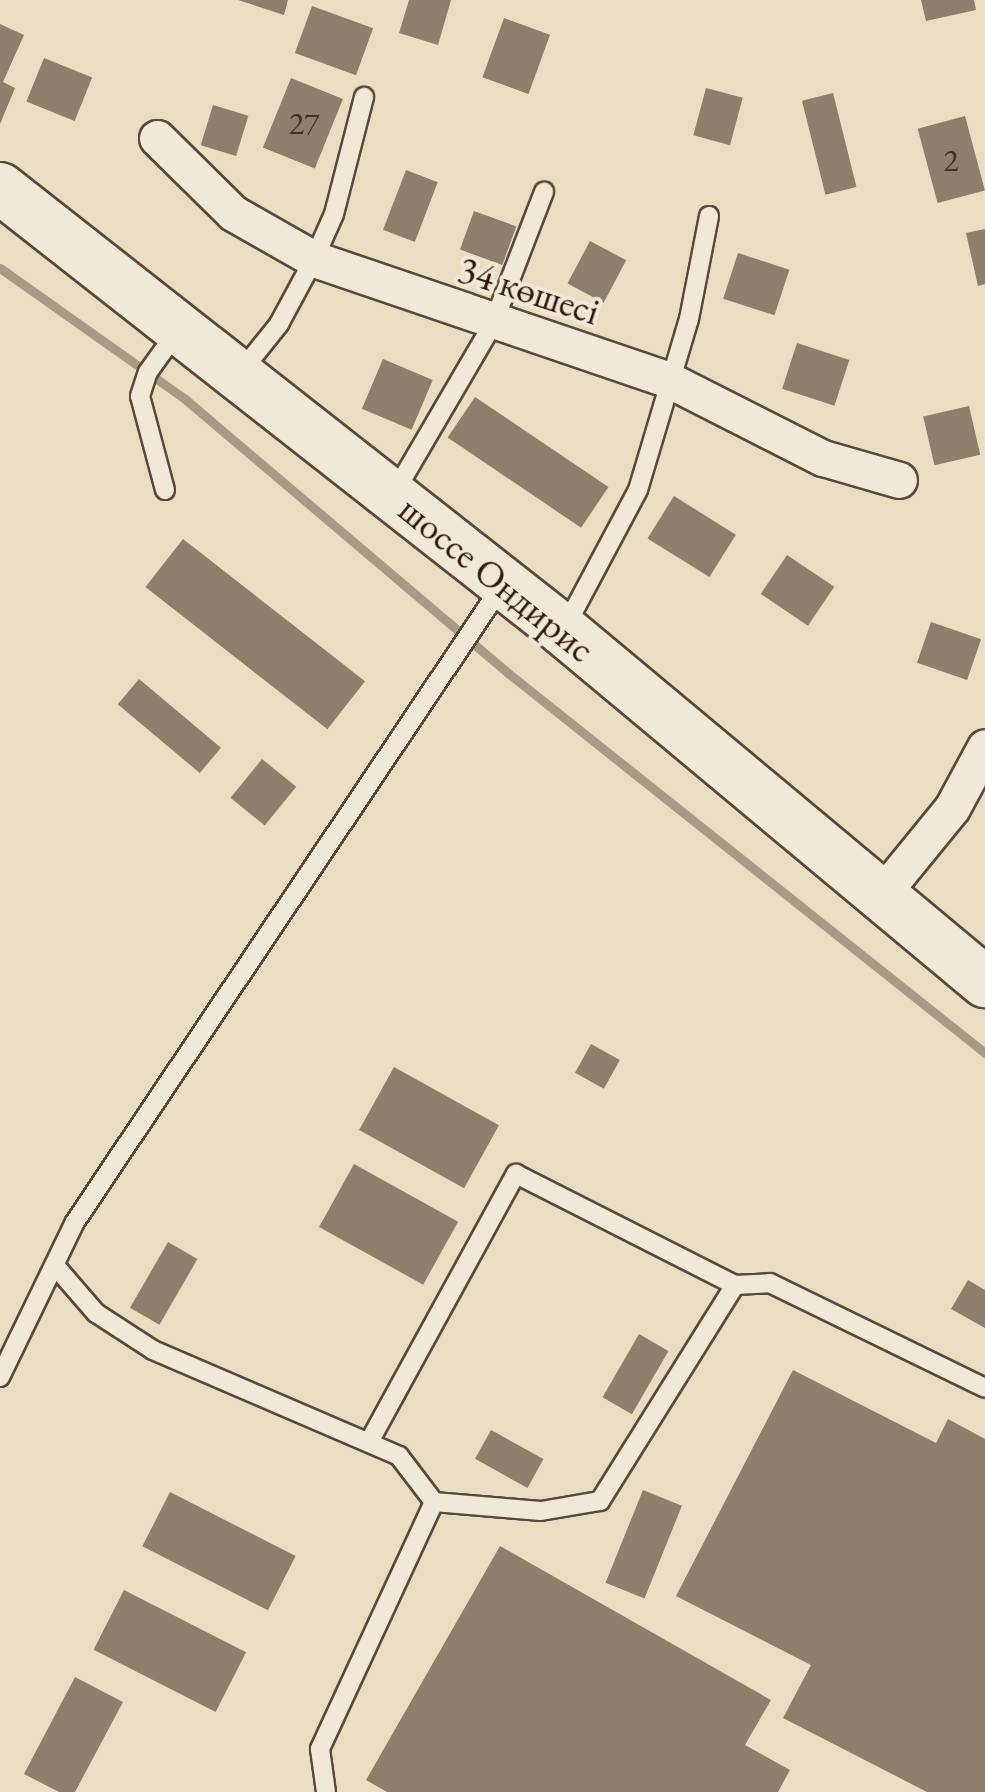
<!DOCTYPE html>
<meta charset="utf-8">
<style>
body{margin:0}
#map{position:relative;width:985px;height:1792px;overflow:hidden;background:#e9ddc2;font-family:"EB Garamond",serif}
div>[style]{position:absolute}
.stream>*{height:9px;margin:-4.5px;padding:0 4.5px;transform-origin:4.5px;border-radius:4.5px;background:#a99a85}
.building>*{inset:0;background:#8e7e6c;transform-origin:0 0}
.roads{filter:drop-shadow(2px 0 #5b483c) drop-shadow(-2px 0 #5b483c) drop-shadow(0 2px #5b483c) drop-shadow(0 -2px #5b483c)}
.lane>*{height:18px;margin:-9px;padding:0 9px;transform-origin:9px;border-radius:9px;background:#f1e9d7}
.street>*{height:35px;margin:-17.5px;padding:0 17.5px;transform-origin:17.5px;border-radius:17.5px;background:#f1e9d7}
.secondary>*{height:50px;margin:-25px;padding:0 25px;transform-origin:25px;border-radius:25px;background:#f1e9d7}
span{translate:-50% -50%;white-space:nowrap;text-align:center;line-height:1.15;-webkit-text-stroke:8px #f1e9d7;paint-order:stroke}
.number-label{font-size:32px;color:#443126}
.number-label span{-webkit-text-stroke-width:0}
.street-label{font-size:38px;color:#2c170f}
</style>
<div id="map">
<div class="stream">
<div style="left:0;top:268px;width:227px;rotate:35.3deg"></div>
<div style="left:185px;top:399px;width:424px;rotate:40.3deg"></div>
<div style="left:508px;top:673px;width:610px;rotate:38.54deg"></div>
</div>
<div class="building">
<div style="clip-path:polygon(238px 0,288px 0,284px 15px)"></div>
<div style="clip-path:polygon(409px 0,451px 0,438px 45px,399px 33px)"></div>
<div style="clip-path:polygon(921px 0,974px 0,976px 10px,926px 21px)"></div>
<div style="left:312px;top:6px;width:65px;height:50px;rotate:20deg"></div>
<div style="left:504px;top:18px;width:49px;height:63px;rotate:20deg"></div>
<div style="clip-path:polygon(0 24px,24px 35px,3px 82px,15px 88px,0 124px)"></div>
<div style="left:44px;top:58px;width:52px;height:47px;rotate:22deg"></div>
<div style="left:291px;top:78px;width:56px;height:75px;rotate:22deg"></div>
<div style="left:706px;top:88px;width:38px;height:49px;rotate:15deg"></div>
<div style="left:833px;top:93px;width:97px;height:32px;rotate:76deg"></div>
<div style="left:213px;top:105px;width:37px;height:42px;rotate:17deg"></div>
<div style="left:965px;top:116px;width:77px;height:49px;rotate:75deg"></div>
<div style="left:406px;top:170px;width:34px;height:64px;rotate:21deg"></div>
<div style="left:474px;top:211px;width:45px;height:41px;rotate:20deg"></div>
<div style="clip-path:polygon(985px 229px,985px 284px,978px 286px,966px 233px)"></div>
<div style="left:590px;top:241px;width:41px;height:48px;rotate:28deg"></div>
<div style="left:738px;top:253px;width:54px;height:48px;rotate:18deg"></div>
<div style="left:797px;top:343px;width:55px;height:48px;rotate:18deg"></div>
<div style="left:383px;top:359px;width:54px;height:54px;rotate:23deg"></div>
<div style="left:475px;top:397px;width:161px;height:49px;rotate:34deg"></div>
<div style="left:969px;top:406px;width:50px;height:47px;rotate:77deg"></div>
<div style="left:674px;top:496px;width:73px;height:50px;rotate:32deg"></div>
<div style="left:183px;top:539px;width:231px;height:61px;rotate:38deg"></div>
<div style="left:787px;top:555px;width:57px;height:47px;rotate:34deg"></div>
<div style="left:931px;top:622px;width:53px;height:43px;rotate:19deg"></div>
<div style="left:139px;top:679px;width:107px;height:33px;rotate:40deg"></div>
<div style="left:262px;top:759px;width:44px;height:50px;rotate:39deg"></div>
<div style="left:591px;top:1044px;width:33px;height:33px;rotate:29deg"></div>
<div style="left:394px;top:1067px;width:120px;height:72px;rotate:29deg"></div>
<div style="left:354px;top:1164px;width:119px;height:72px;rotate:29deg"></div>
<div style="left:168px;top:1242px;width:34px;height:76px;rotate:30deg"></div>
<div style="clip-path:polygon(968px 1280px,985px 1290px,985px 1328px,951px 1309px)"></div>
<div style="left:639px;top:1334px;width:34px;height:73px;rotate:30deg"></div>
<div style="clip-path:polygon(793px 1370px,936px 1443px,948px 1419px,985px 1439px,985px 1792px,927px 1792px,783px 1718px,811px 1665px,676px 1596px)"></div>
<div style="left:491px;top:1430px;width:60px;height:33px;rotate:29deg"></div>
<div style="left:643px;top:1490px;width:42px;height:100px;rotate:22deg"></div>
<div style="left:170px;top:1492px;width:141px;height:61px;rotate:27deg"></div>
<div style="clip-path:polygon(500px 1546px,771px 1700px,745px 1745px,790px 1770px,778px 1792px,387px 1792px,366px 1780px)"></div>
<div style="left:124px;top:1590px;width:137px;height:67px;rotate:27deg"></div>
<div style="clip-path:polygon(75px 1677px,123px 1702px,75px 1792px,59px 1792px,24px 1774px)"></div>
</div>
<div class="roads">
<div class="lane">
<div style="left:239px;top:374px;width:64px;rotate:-51.3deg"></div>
<div style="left:279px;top:324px;width:74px;rotate:-61.7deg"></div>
<div style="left:314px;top:259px;width:49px;rotate:-66deg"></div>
<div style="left:334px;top:214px;width:121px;rotate:-75.6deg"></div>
<div style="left:165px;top:490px;width:97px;rotate:-104.9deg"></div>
<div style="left:140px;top:396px;width:25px;rotate:-72deg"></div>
<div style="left:148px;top:372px;width:48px;rotate:-54.3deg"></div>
<div style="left:393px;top:495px;width:198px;rotate:-59.7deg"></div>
<div style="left:493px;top:324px;width:142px;rotate:-68.9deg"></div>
<div style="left:564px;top:629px;width:157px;rotate:-62deg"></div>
<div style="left:638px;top:490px;width:178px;rotate:-73.4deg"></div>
<div style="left:689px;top:319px;width:105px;rotate:-79deg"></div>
<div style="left:57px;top:1268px;width:60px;rotate:49.1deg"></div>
<div style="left:96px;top:1313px;width:68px;rotate:33deg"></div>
<div style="left:153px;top:1350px;width:268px;rotate:23.3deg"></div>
<div style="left:399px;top:1456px;width:58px;rotate:52.7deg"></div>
<div style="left:434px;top:1502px;width:272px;rotate:114.8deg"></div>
<div style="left:320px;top:1749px;width:43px;rotate:82.1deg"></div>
<div style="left:0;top:1377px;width:172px;rotate:-64.2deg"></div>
<div style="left:75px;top:1222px;width:765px;rotate:-56.14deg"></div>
<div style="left:369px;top:1442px;width:306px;rotate:-61.3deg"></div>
<div style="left:516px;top:1174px;width:246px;rotate:26.9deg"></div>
<div style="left:735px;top:1285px;width:35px;rotate:-3deg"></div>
<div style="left:770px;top:1283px;width:239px;rotate:26deg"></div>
<div style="left:434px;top:1502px;width:107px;rotate:4.8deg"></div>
<div style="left:541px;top:1511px;width:60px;rotate:-9.6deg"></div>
<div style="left:600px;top:1501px;width:255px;rotate:-58deg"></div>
</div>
<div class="street">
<div style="left:157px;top:138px;width:107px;rotate:44.6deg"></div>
<div style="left:233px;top:213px;width:93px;rotate:29.6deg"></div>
<div style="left:314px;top:259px;width:375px;rotate:18.8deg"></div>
<div style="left:669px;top:380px;width:173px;rotate:26.9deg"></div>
<div style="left:823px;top:458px;width:79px;rotate:16.1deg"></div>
<div style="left:881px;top:895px;width:112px;rotate:-50.8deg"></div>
<div style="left:952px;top:808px;width:69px;rotate:-61.6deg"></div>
</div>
<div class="secondary">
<div style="left:0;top:188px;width:716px;rotate:38.13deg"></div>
<div style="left:563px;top:630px;width:550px;rotate:39.83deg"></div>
</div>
</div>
<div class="number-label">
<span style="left:304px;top:123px">27</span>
<span style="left:951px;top:160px">2</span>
</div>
<div class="street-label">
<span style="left:529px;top:290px;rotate:18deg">34 көшесі</span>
<span style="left:497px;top:579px;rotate:39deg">шоссе Ондирис</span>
</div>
</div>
